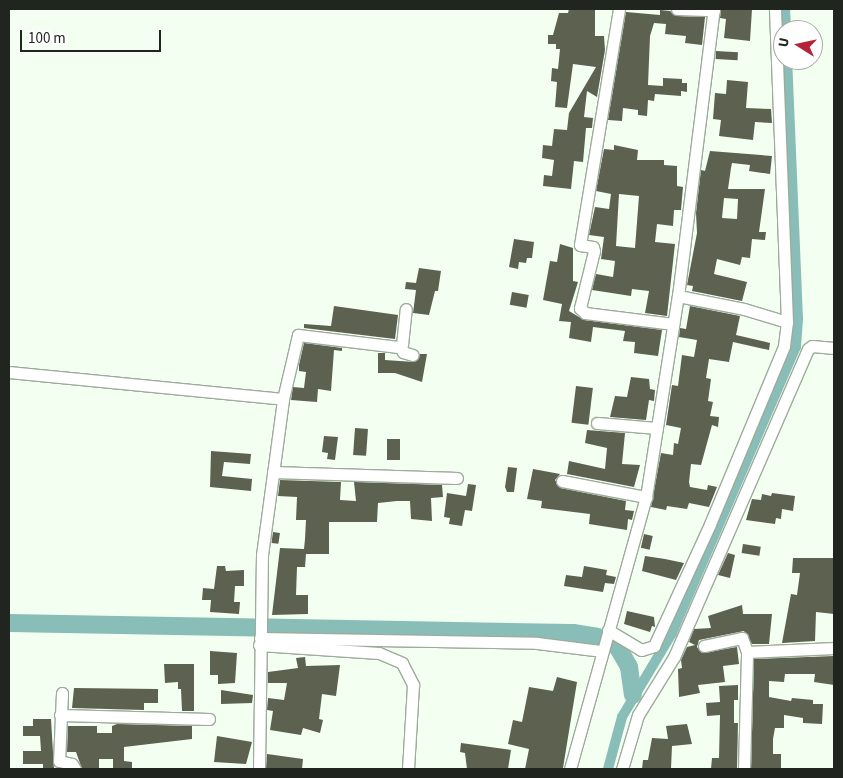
<!DOCTYPE html>
<style>
body{margin:0}
#map{position:relative;width:843px;height:778px;overflow:hidden;background:#f3fff1;font-family:"Source Sans 3",sans-serif}
div>[style]{position:absolute}
.canal>*{height:10px;margin:-5px;padding:0 5px;transform-origin:5px;border-radius:5px;background:#89bdb8}
.river>*{height:18px;margin:-9px;padding:0 9px;transform-origin:9px;border-radius:9px;background:#89bdb8}
.building>*{inset:0;background:#5d6150;transform-origin:0 0}
.roads{filter:drop-shadow(1px 0 #9dab9b) drop-shadow(-1px 0 #9dab9b) drop-shadow(0 1px #9dab9b) drop-shadow(0 -1px #9dab9b)}
.minor>*{height:11px;margin:-5.5px;padding:0 5.5px;transform-origin:5.5px;border-radius:5.5px;background:#fff}
span{translate:-50% -50%;white-space:nowrap;text-align:center;line-height:1.15;-webkit-text-stroke:5px #fff;paint-order:stroke}
.frame{position:absolute;inset:0;border:10px solid #20251f;pointer-events:none}
.north{position:absolute;left:773px;top:20px;width:50px;height:50px;box-sizing:border-box;background:#fff;border:1px solid #a6a8a5;border-radius:50%;rotate:280deg;font-size:14px;font-weight:700;line-height:20px;text-align:center;color:#20251f}
.north::after{content:'';display:block;margin:auto;width:18px;height:22px;background:#b52338;clip-path:polygon(50% 0,100% 100%,50% 72%,0 100%)}
.scale{position:absolute;left:20px;top:30px;width:141px;height:22px;box-sizing:border-box;border:2px solid #20251f;border-top:0;padding-left:6px;font-size:15px;line-height:18px;white-space:nowrap;color:#20251f;-webkit-text-stroke:4px #fff;paint-order:stroke}
</style>
<div id="map">
<div class="canal">
<div style="left:785px;top:9px;width:21px;rotate:87deg"></div>
<div style="left:608px;top:769px;width:54px;rotate:-74.9deg"></div>
<div style="left:622px;top:717px;width:98px;rotate:-59.2deg"></div>
<div style="left:672px;top:633px;width:312px;rotate:-66.6deg"></div>
<div style="left:796px;top:347px;width:28px;rotate:-86deg"></div>
<div style="left:798px;top:319px;width:259px;rotate:-92.4deg"></div>
</div>
<div class="river">
<div style="left:9px;top:623px;width:564px;rotate:1.02deg"></div>
<div style="left:573px;top:633px;width:24px;rotate:9deg"></div>
<div style="left:597px;top:637px;width:22px;rotate:24deg"></div>
<div style="left:617px;top:646px;width:24px;rotate:60deg"></div>
<div style="left:629px;top:667px;width:28px;rotate:82deg"></div>
</div>
<div class="building">
<div style="clip-path:polygon(569px 9px,595px 9px,595px 36px,604px 36px,605px 50px,597px 97px,587px 91px,584px 117px,593px 118px,592px 128px,586px 128px,583px 162px,574px 161px,571px 189px,543px 186px,544px 175px,552px 176px,554px 160px,542px 158px,543px 145px,552px 146px,554px 129px,567px 130px,569px 113px,596px 67px,573px 64px,567px 108px,555px 107px,557px 82px,551px 81px,552px 68px,558px 69px,560px 49px,556px 49px,556px 44px,548px 44px,548px 35px,553px 35px,559px 13px,568px 13px)"></div>
<div style="clip-path:polygon(752px 9px,750px 41px,724px 38px,726px 19px,720px 18px,721px 10px)"></div>
<div style="clip-path:polygon(660px 10px,670px 11px,676px 16px,705px 17px,702px 45px,685px 43px,686px 36px,665px 34px,666px 24px,654px 23px,650px 36px,648px 85px,663px 86px,663px 78px,682px 79px,682px 83px,687px 83px,687px 92px,681px 91px,681px 96px,655px 94px,654px 101px,648px 100px,647px 116px,638px 115px,638px 110px,623px 108px,622px 121px,608px 120px,626px 12px,660px 15px)"></div>
<div style="left:716px;top:51px;width:22px;height:8px;rotate:3deg"></div>
<div style="clip-path:polygon(727px 80px,748px 82px,746px 108px,771px 109px,772px 123px,755px 122px,753px 140px,719px 136px,721px 120px,713px 119px,715px 93px,726px 94px)"></div>
<div style="clip-path:polygon(evenodd,614px 145px,638px 150px,637px 160px,664px 160px,664px 165px,677px 166px,677px 186px,683px 187px,681px 210px,674px 210px,673px 226px,657px 224px,655px 242px,675px 244px,667px 316px,645px 313px,649px 291px,632px 289px,631px 296px,592px 290px,596px 274px,613px 277px,615px 261px,601px 259px,604px 237px,589px 235px,595px 207px,609px 209px,611px 194px,596px 191px,604px 149px,614px 150px,614px 145px,619px 194px,639px 196px,635px 248px,616px 246px,619px 194px)"></div>
<div style="clip-path:polygon(evenodd,710px 151px,772px 156px,770px 174px,749px 171px,750px 165px,732px 163px,731px 168px,728px 189px,765px 189px,759px 232px,766px 232px,765px 240px,752px 239px,750px 258px,742px 257px,740px 265px,717px 259px,714px 274px,747px 282px,742px 301px,692px 291px,693px 286px,687px 285px,697px 233px,696px 213px,701px 170px,705px 171px,710px 151px,724px 198px,738px 199px,737px 219px,722px 218px,724px 198px)"></div>
<div style="clip-path:polygon(514px 239px,534px 242px,532px 258px,527px 258px,526px 263px,519px 262px,518px 269px,509px 267px)"></div>
<div style="clip-path:polygon(560px 244px,573px 248px,573px 281px,578px 282px,569px 311px,584px 320px,662px 330px,658px 356px,634px 353px,635px 342px,623px 341px,625px 331px,593px 327px,591px 342px,569px 338px,571px 322px,559px 321px,562px 304px,543px 300px,550px 261px,557px 262px)"></div>
<div style="clip-path:polygon(419px 268px,441px 271px,438px 291px,435px 291px,429px 315px,413px 313px,416px 290px,405px 289px,406px 282px,416px 283px)"></div>
<div style="left:512px;top:292px;width:17px;height:13px;rotate:10deg"></div>
<div style="clip-path:polygon(334px 306px,398px 315px,395px 339px,304px 328px,304px 324px,331px 326px)"></div>
<div style="clip-path:polygon(690px 306px,740px 316px,736px 335px,770px 343px,769px 350px,733px 342px,729px 362px,709px 359px,706px 378px,711px 379px,708px 401px,713px 402px,710px 416px,719px 417px,718px 427px,712px 425px,701px 465px,691px 464px,689px 482px,690px 487px,707px 490px,708px 485px,717px 487px,709px 507px,689px 503px,687px 509px,667px 506px,666px 510px,651px 507px,661px 453px,673px 455px,674px 443px,678px 444px,681px 428px,666px 425px,672px 385px,678px 386px,682px 355px,694px 357px,697px 340px,679px 337px,680px 328px,686px 329px)"></div>
<div style="clip-path:polygon(304px 343px,342px 348px,342px 351px,334px 350px,331px 391px,318px 389px,317px 402px,291px 400px,293px 387px,304px 388px,306px 372px,299px 371px,299px 365px)"></div>
<div style="clip-path:polygon(378px 353px,385px 353px,385px 360px,414px 362px,420px 354px,427px 354px,422px 382px,395px 373px,378px 373px)"></div>
<div style="clip-path:polygon(631px 377px,649px 379px,650px 389px,655px 390px,654px 401px,649px 400px,646px 420px,610px 417px,615px 396px,627px 397px)"></div>
<div style="left:576px;top:386px;width:17px;height:37px;rotate:7deg"></div>
<div style="left:355px;top:428px;width:13px;height:27px;rotate:4deg"></div>
<div style="clip-path:polygon(587px 430px,625px 433px,622px 464px,640px 465px,634px 487px,567px 474px,569px 461px,605px 469px,607px 448px,585px 443px)"></div>
<div style="clip-path:polygon(324px 436px,338px 437px,335px 460px,327px 459px,328px 453px,322px 452px)"></div>
<div style="left:387px;top:439px;width:13px;height:21px"></div>
<div style="clip-path:polygon(211px 451px,251px 454px,250px 464px,224px 462px,222px 476px,252px 479px,251px 491px,210px 487px)"></div>
<div style="clip-path:polygon(508px 467px,517px 468px,514px 492px,507px 492px,505px 487px)"></div>
<div style="clip-path:polygon(533px 469px,560px 474px,555px 480px,560px 488px,626px 501px,625px 510px,634px 511px,632px 520px,628px 519px,627px 530px,589px 524px,590px 514px,541px 508px,542px 501px,527px 499px)"></div>
<div style="clip-path:polygon(280px 480px,341px 482px,340px 500px,356px 501px,354px 482px,442px 485px,443px 497px,431px 498px,432px 521px,411px 519px,410px 501px,397px 501px,378px 503px,377px 522px,329px 522px,329px 554px,306px 554px,305px 567px,297px 567px,296px 595px,308px 595px,308px 614px,272px 615px,280px 548px,304px 549px,305px 539px,306px 520px,296px 520px,297px 497px,278px 496px)"></div>
<div style="clip-path:polygon(468px 484px,476px 485px,472px 511px,465px 510px,462px 526px,449px 524px,450px 518px,444px 517px,447px 493px,466px 496px)"></div>
<div style="clip-path:polygon(772px 493px,795px 496px,793px 511px,782px 509px,781px 519px,776px 518px,775px 524px,746px 520px,752px 499px,761px 500px,762px 494px,771px 496px)"></div>
<div style="left:273px;top:532px;width:7px;height:11px;rotate:8deg"></div>
<div style="left:644px;top:534px;width:9px;height:14px;rotate:13deg"></div>
<div style="left:743px;top:544px;width:18px;height:9px;rotate:9deg"></div>
<div style="clip-path:polygon(728px 553px,735px 555px,730px 578px,718px 575px)"></div>
<div style="clip-path:polygon(645px 556px,665px 559px,684px 563px,676px 580px,642px 571px)"></div>
<div style="clip-path:polygon(793px 558px,834px 558px,834px 614px,816px 612px,815px 641px,782px 643px,791px 594px,797px 595px,800px 573px,792px 573px)"></div>
<div style="clip-path:polygon(217px 566px,225px 566px,226px 571px,244px 570px,244px 586px,235px 586px,234px 602px,240px 602px,239px 614px,210px 612px,211px 600px,202px 600px,203px 588px,214px 589px)"></div>
<div style="clip-path:polygon(584px 566px,607px 570px,606px 575px,616px 577px,614px 584px,605px 583px,603px 592px,564px 586px,566px 575px,582px 577px)"></div>
<div style="clip-path:polygon(742px 605px,743px 614px,772px 614px,769px 644px,752px 644px,744px 631px,699px 640px,697px 647px,702px 653px,737px 647px,739px 664px,723px 666px,725px 682px,698px 685px,700px 693px,679px 697px,678px 669px,682px 668px,681px 660px,687px 647px,695px 645px,689px 642px,694px 629px,711px 628px,708px 616px)"></div>
<div style="clip-path:polygon(627px 611px,654px 617px,655px 627px,652px 626px,650px 632px,624px 624px)"></div>
<div style="clip-path:polygon(210px 651px,237px 653px,235px 683px,218px 684px,218px 675px,210px 675px)"></div>
<div style="clip-path:polygon(834px 656px,834px 685px,814px 682px,815px 674px,785px 674px,784px 682px,769px 681px,769px 697px,791px 701px,792px 698px,813px 700px,813px 704px,823px 704px,822px 724px,803px 723px,803px 718px,784px 715px,784px 728px,775px 728px,773px 739px,773px 754px,781px 754px,781px 769px,751px 769px,754px 659px)"></div>
<div style="clip-path:polygon(305px 657px,306px 666px,340px 665px,336px 696px,322px 694px,319px 719px,323px 720px,320px 733px,303px 728px,301px 735px,270px 730px,273px 711px,267px 710px,268px 698px,284px 700px,287px 683px,268px 683px,268px 672px,298px 668px,296px 658px)"></div>
<div style="clip-path:polygon(164px 664px,194px 664px,194px 711px,182px 711px,181px 689px,178px 689px,178px 682px,165px 683px)"></div>
<div style="clip-path:polygon(557px 677px,577px 682px,563px 768px,525px 769px,529px 749px,508px 744px,513px 720px,522px 722px,529px 687px,553px 691px)"></div>
<div style="clip-path:polygon(738px 685px,738px 700px,734px 700px,734px 723px,738px 723px,737px 769px,711px 769px,712px 758px,719px 758px,720px 715px,707px 716px,706px 703px,720px 702px,719px 686px)"></div>
<div style="clip-path:polygon(74px 688px,158px 689px,158px 703px,144px 703px,144px 710px,72px 708px)"></div>
<div style="clip-path:polygon(221px 690px,253px 695px,252px 703px,221px 704px)"></div>
<div style="clip-path:polygon(33px 719px,51px 719px,54px 769px,43px 769px,43px 764px,23px 764px,23px 751px,41px 751px,40px 736px,23px 736px,23px 726px,33px 726px)"></div>
<div style="clip-path:polygon(117px 724px,192px 726px,192px 739px,124px 747px,124px 761px,132px 762px,132px 769px,113px 769px,113px 759px,99px 759px,99px 769px,82px 769px,76px 752px,67px 752px,68px 726px,97px 726px,97px 733px,112px 733px,112px 726px)"></div>
<div style="clip-path:polygon(687px 724px,692px 744px,672px 746px,671px 769px,642px 769px,643px 760px,648px 760px,652px 738px,668px 739px,666px 726px)"></div>
<div style="clip-path:polygon(217px 736px,252px 742px,246px 764px,214px 762px)"></div>
<div style="clip-path:polygon(461px 743px,511px 750px,508px 769px,467px 769px,465px 753px,460px 752px)"></div>
<div style="clip-path:polygon(267px 754px,303px 759px,302px 769px,266px 769px)"></div>
</div>
<div class="roads">
<div class="minor">
<div style="left:619px;top:9px;width:239px;rotate:99.4deg"></div>
<div style="left:580px;top:245px;width:13px;rotate:9deg"></div>
<div style="left:593px;top:247px;width:4px;rotate:76deg"></div>
<div style="left:594px;top:251px;width:59px;rotate:103.8deg"></div>
<div style="left:580px;top:308px;width:7px;rotate:45deg"></div>
<div style="left:585px;top:313px;width:89px;rotate:7.1deg"></div>
<div style="left:677px;top:9px;width:37px;rotate:2deg"></div>
<div style="left:678px;top:296px;width:67px;rotate:11.1deg"></div>
<div style="left:744px;top:309px;width:45px;rotate:16.8deg"></div>
<div style="left:400px;top:347px;width:6px;rotate:59deg"></div>
<div style="left:403px;top:352px;width:10px;rotate:17deg"></div>
<div style="left:9px;top:372px;width:275px;rotate:5.6deg"></div>
<div style="left:597px;top:423px;width:60px;rotate:4.8deg"></div>
<div style="left:273px;top:472px;width:184px;rotate:1.9deg"></div>
<div style="left:562px;top:481px;width:86px;rotate:10.8deg"></div>
<div style="left:608px;top:630px;width:39px;rotate:31deg"></div>
<div style="left:641px;top:650px;width:14px;rotate:-17deg"></div>
<div style="left:654px;top:646px;width:134px;rotate:-65.3deg"></div>
<div style="left:710px;top:524px;width:193px;rotate:-67.4deg"></div>
<div style="left:784px;top:346px;width:24px;rotate:-83deg"></div>
<div style="left:787px;top:322px;width:313px;rotate:-92.2deg"></div>
<div style="left:260px;top:638px;width:277px;rotate:1deg"></div>
<div style="left:537px;top:643px;width:64px;rotate:7.1deg"></div>
<div style="left:259px;top:645px;width:120px;rotate:3.8deg"></div>
<div style="left:379px;top:653px;width:25px;rotate:23deg"></div>
<div style="left:402px;top:663px;width:25px;rotate:63deg"></div>
<div style="left:413px;top:685px;width:84px;rotate:93.4deg"></div>
<div style="left:704px;top:646px;width:39px;rotate:-12deg"></div>
<div style="left:742px;top:638px;width:15px;rotate:70deg"></div>
<div style="left:62px;top:693px;width:68px;rotate:92.5deg"></div>
<div style="left:59px;top:761px;width:13px;rotate:13deg"></div>
<div style="left:72px;top:764px;width:6px;rotate:59deg"></div>
<div style="left:60px;top:715px;width:149px;rotate:1.5deg"></div>
<div style="left:259px;top:769px;width:214px;rotate:-89.2deg"></div>
<div style="left:262px;top:555px;width:157px;rotate:-82.3deg"></div>
<div style="left:283px;top:399px;width:66px;rotate:-76.8deg"></div>
<div style="left:298px;top:335px;width:101px;rotate:6.8deg"></div>
<div style="left:398px;top:347px;width:4px;rotate:-27deg"></div>
<div style="left:402px;top:345px;width:36px;rotate:-84deg"></div>
<div style="left:570px;top:769px;width:282px;rotate:-74.4deg"></div>
<div style="left:646px;top:497px;width:204px;rotate:-81deg"></div>
<div style="left:678px;top:296px;width:289px;rotate:-82.9deg"></div>
<div style="left:622px;top:769px;width:56px;rotate:-73.5deg"></div>
<div style="left:638px;top:715px;width:68px;rotate:-58.2deg"></div>
<div style="left:674px;top:657px;width:336px;rotate:-66.5deg"></div>
<div style="left:808px;top:349px;width:5px;rotate:-37deg"></div>
<div style="left:812px;top:346px;width:22px;rotate:5deg"></div>
<div style="left:744px;top:769px;width:117px;rotate:-88.5deg"></div>
<div style="left:747px;top:652px;width:87px;rotate:-2.6deg"></div>
</div>
</div>
<div class="frame"></div>
<div class="north">U</div>
<div class="scale">100 m</div>
</div>
